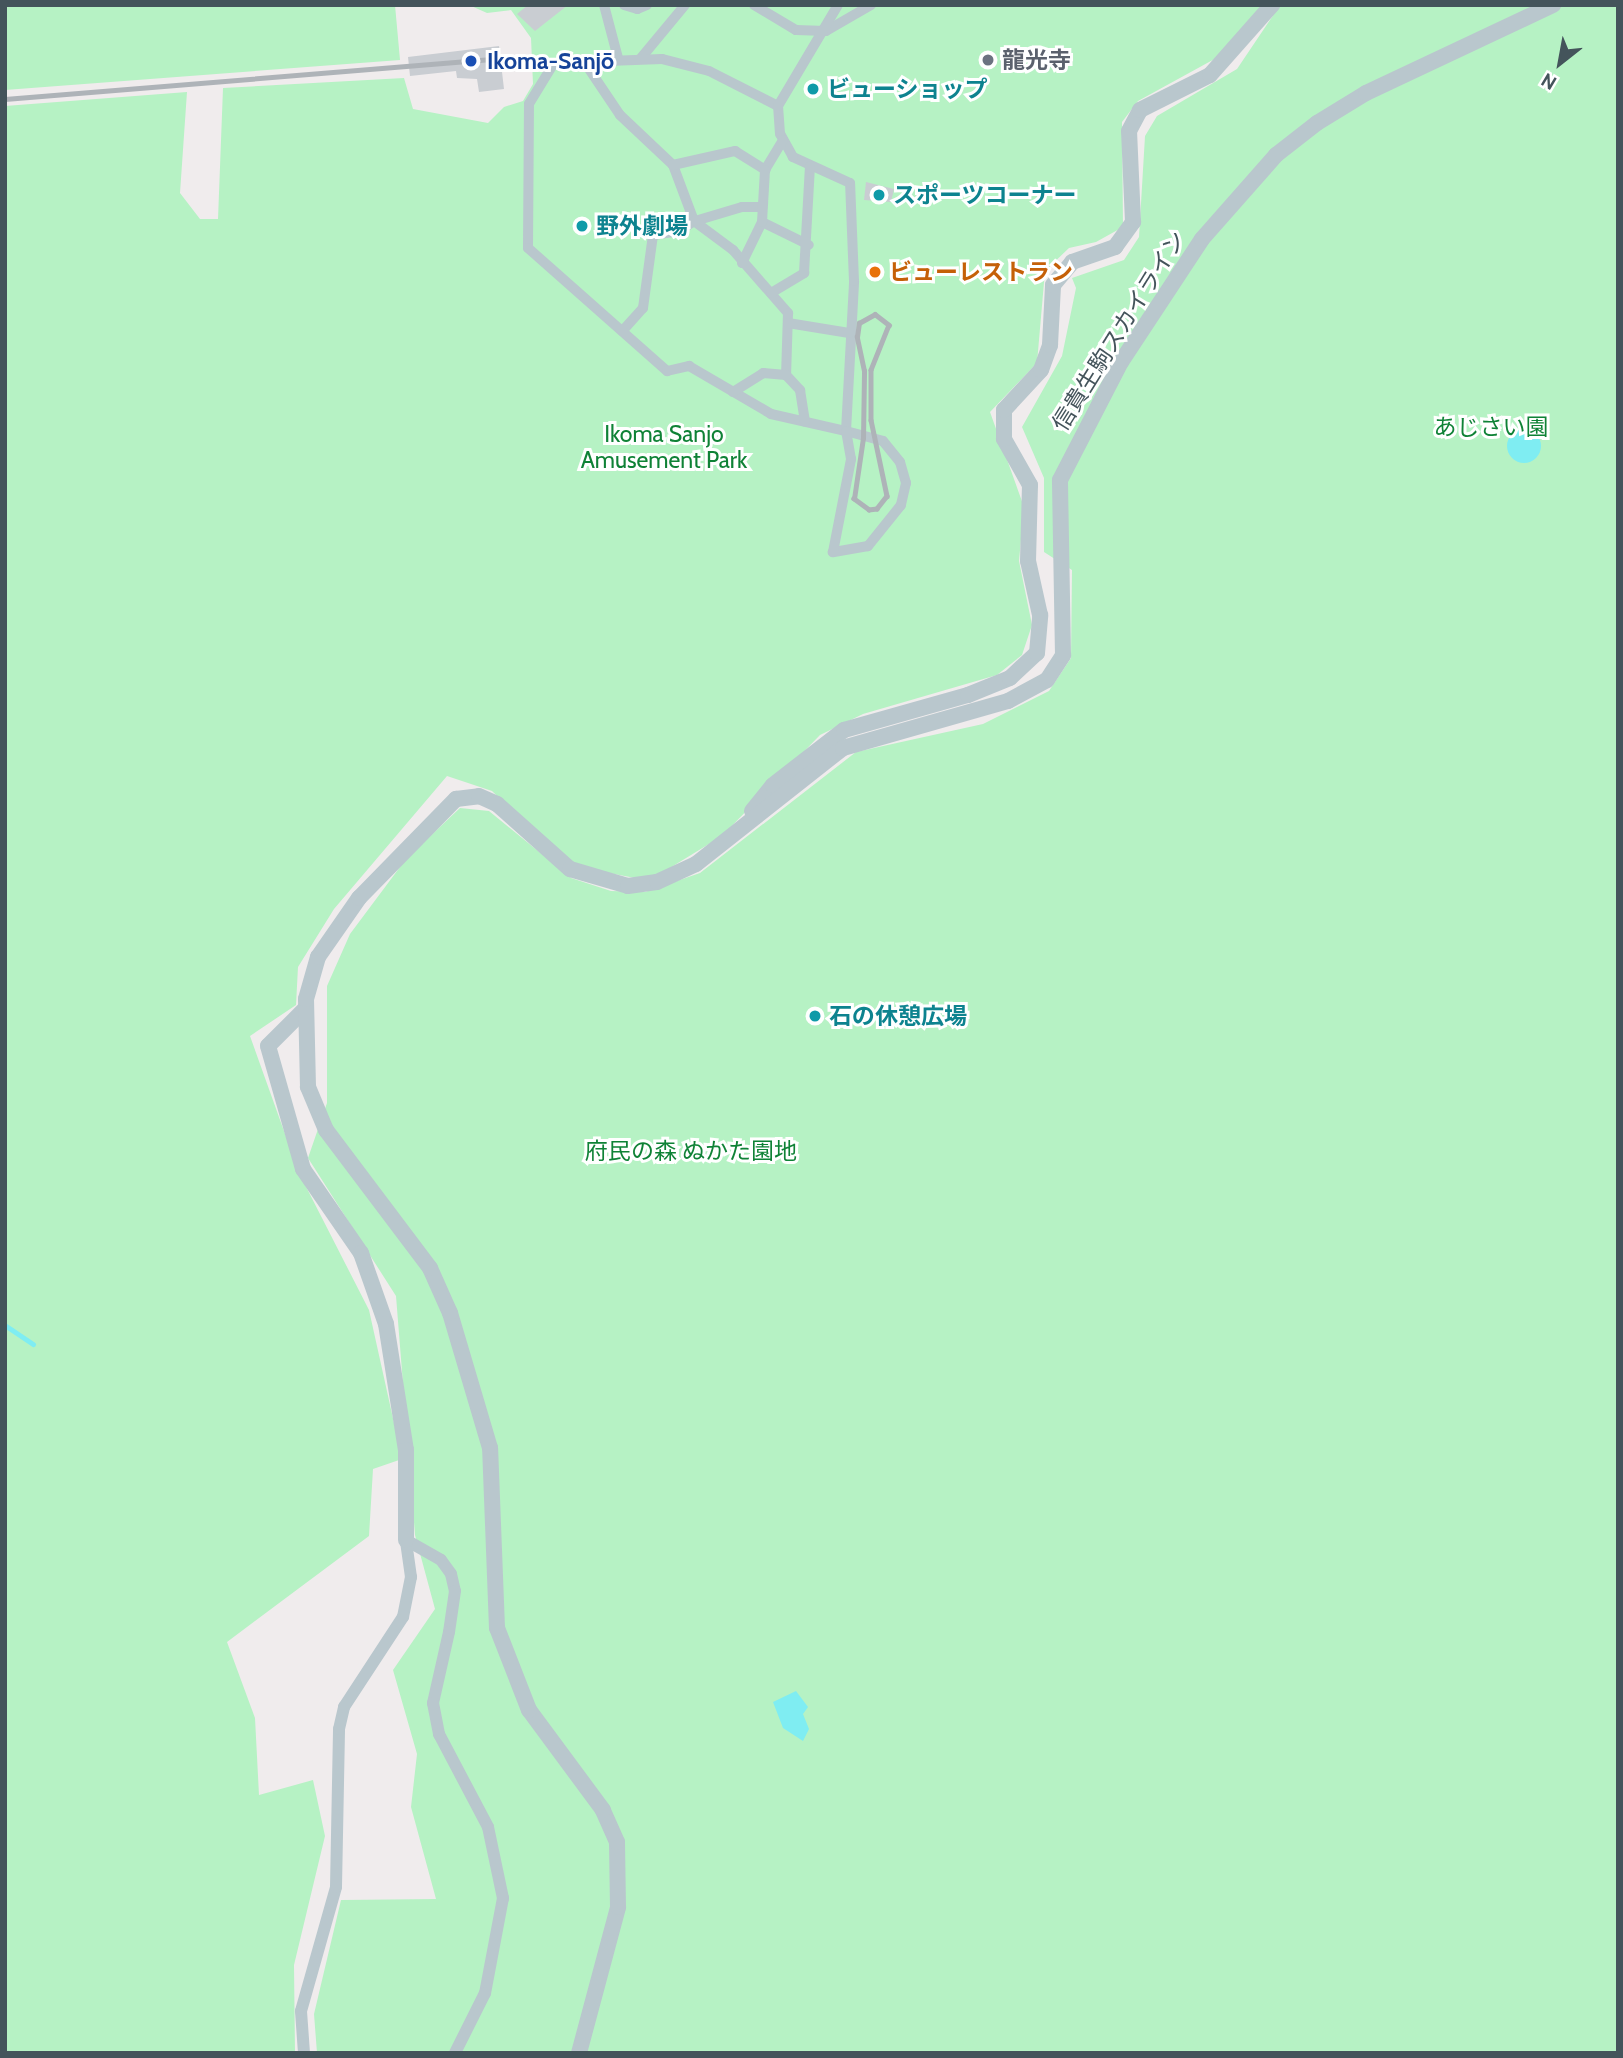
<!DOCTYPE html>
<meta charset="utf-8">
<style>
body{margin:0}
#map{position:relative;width:1623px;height:2058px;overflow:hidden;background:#f0eced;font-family:Cabin,"Noto Sans JP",sans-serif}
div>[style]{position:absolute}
.green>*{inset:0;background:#b6f2c4}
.water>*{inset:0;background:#7fedf2}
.round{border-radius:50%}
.stream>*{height:4.5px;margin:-2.25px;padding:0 2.25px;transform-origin:2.25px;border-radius:2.25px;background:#7fedf2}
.building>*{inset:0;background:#c9cdd2}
.pedestrian>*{height:10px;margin:-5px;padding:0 5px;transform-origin:5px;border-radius:5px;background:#b9c7cd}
.minor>*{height:12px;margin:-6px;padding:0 6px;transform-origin:6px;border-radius:6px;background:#b9c7cd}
.tertiary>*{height:16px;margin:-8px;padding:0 8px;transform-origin:8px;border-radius:8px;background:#b9c7cd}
.rail>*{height:4.5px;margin:-2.25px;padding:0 2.25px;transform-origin:2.25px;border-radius:2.25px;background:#aeb3b8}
.dots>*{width:19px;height:19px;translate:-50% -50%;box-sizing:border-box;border:4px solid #fff;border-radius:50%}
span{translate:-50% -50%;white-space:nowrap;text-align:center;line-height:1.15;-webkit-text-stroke:6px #fff;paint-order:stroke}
.worship-label{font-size:23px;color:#5b616d;font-weight:700}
.left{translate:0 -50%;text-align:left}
.transit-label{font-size:23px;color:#164399;font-weight:700}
.culture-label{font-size:23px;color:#0d838f;font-weight:700}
.food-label{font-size:23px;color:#c56008;font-weight:700}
.street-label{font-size:23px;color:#44545b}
.park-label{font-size:23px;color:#0f8236}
.frame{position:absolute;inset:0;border:7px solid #44545b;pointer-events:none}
.north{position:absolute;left:1525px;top:28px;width:70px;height:70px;-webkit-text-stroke:5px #fff;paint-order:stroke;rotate:211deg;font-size:19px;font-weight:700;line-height:28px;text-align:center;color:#44545b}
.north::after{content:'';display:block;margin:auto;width:24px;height:32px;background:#44545b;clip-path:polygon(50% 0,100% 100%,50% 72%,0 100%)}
</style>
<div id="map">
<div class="green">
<div style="clip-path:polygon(5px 5px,395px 5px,400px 60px,5px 90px)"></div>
<div style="clip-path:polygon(469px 5px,1262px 5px,1220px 56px,1138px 101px,1122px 122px,1123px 227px,1096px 242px,1069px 248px,1045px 271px,1037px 363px,990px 412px,1024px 507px,1019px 561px,1032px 625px,1022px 655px,997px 675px,863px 714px,820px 735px,722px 836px,660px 874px,635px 878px,583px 868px,558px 855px,492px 791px,447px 776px,334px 909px,298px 967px,296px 1005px,250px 1036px,299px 1173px,369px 1310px,402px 1459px,373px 1469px,369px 1536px,227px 1642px,255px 1718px,259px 1795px,313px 1780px,325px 1836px,294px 1965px,295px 2053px,5px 2053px,5px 106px,187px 92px,180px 193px,200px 219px,218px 219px,223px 88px,404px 78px,413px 109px,488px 123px,504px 107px,523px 101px,533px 84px,531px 38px,511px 10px,487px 13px)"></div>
<div style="clip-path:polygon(1280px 5px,1618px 5px,1618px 2053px,317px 2053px,314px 2014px,341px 1900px,436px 1899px,411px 1807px,417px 1754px,393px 1670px,435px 1609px,415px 1535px,396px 1296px,308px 1158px,327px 1103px,327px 986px,350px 934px,406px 859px,460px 808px,489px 811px,571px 878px,611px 891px,645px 892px,700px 873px,856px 752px,983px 724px,1049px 691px,1071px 658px,1072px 570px,1044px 552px,1044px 478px,1022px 427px,1062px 356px,1076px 288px,1072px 278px,1124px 260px,1139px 237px,1145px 136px,1157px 116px,1237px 69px)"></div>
</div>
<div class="water">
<div class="round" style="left:1507px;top:429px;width:34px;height:34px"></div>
<div style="clip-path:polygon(796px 1691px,808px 1707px,803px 1714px,809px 1729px,803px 1741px,783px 1728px,773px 1702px)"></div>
</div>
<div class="stream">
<div style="left:5px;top:1325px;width:34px;rotate:34deg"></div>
</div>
<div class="building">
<div style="clip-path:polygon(528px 5px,568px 5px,535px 31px,517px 14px)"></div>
<div style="clip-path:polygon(499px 46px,504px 89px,479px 92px,477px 79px,457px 78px,456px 71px,410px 76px,408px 57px)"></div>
<div style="clip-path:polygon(866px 182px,894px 189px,891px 202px,864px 200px)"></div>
</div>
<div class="pedestrian">
<div style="left:604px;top:5px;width:55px;rotate:75.2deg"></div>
<div style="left:624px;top:5px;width:14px;rotate:17deg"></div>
<div style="left:637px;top:9px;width:11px;rotate:-22deg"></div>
<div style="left:754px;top:5px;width:49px;rotate:30.8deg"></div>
<div style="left:796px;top:30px;width:30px;rotate:2deg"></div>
<div style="left:826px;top:31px;width:52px;rotate:-30deg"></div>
<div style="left:641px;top:58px;width:69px;rotate:-50.3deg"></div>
<div style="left:583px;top:60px;width:66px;rotate:56.1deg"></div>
<div style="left:620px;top:115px;width:73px;rotate:43.3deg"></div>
<div style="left:673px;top:165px;width:60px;rotate:69.4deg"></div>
<div style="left:694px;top:221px;width:18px;rotate:146deg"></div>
<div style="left:679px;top:231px;width:26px;rotate:171deg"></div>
<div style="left:653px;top:235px;width:74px;rotate:97.8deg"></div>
<div style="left:643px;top:308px;width:31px;rotate:132deg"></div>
<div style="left:778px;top:106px;width:77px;rotate:-153.1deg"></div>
<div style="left:709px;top:71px;width:49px;rotate:-165.7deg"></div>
<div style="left:662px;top:59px;width:108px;rotate:177.9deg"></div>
<div style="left:554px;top:63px;width:48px;rotate:121.4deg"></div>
<div style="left:529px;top:104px;width:144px;rotate:90.4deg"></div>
<div style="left:528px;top:248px;width:186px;rotate:41.5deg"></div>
<div style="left:667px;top:371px;width:23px;rotate:-13deg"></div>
<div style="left:689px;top:366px;width:95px;rotate:30.3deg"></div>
<div style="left:771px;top:414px;width:77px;rotate:12.8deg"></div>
<div style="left:846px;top:431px;width:150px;rotate:-86.9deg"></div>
<div style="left:854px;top:281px;width:98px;rotate:-92.3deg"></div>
<div style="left:850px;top:183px;width:63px;rotate:-155.5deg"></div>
<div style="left:793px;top:157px;width:26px;rotate:-119deg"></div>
<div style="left:780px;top:134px;width:28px;rotate:-94deg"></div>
<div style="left:778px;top:106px;width:117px;rotate:-59.3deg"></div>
<div style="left:673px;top:165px;width:64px;rotate:-12.7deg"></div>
<div style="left:735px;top:151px;width:36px;rotate:32deg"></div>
<div style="left:765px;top:170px;width:35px;rotate:-59deg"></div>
<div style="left:694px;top:221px;width:49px;rotate:36.6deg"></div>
<div style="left:733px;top:250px;width:84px;rotate:48.9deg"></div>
<div style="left:788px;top:313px;width:62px;rotate:91.8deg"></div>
<div style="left:786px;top:375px;width:21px;rotate:47deg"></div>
<div style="left:800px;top:390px;width:32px;rotate:81deg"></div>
<div style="left:695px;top:221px;width:49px;rotate:-16.6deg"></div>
<div style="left:742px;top:207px;width:19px"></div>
<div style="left:762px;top:222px;width:52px;rotate:26.1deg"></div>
<div style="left:742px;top:263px;width:46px;rotate:-64deg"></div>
<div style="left:762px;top:222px;width:52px;rotate:-86.7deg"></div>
<div style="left:771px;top:293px;width:39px;rotate:-31deg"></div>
<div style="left:804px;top:273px;width:107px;rotate:-86.8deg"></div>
<div style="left:788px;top:323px;width:62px;rotate:9.3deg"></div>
<div style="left:733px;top:392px;width:36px;rotate:-32deg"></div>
<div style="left:763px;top:373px;width:23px;rotate:5deg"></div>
<div style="left:846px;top:431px;width:38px;rotate:15deg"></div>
<div style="left:883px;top:441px;width:27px;rotate:51deg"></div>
<div style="left:900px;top:462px;width:22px;rotate:74deg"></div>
<div style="left:906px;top:483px;width:23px;rotate:103deg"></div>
<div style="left:901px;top:505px;width:53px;rotate:128.8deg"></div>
<div style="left:868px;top:546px;width:36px;rotate:170deg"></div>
<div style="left:833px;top:552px;width:95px;rotate:-79deg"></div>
<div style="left:851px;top:459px;width:28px;rotate:-100deg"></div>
</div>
<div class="minor">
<div style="left:406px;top:1540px;width:40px;rotate:29.7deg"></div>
<div style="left:441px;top:1560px;width:17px;rotate:54deg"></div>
<div style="left:451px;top:1574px;width:17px;rotate:77deg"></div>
<div style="left:455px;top:1591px;width:41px;rotate:98.3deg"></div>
<div style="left:449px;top:1632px;width:73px;rotate:102.7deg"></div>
<div style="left:433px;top:1703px;width:32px;rotate:79deg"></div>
<div style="left:439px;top:1734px;width:105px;rotate:62.2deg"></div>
<div style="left:488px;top:1827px;width:73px;rotate:78.1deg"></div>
<div style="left:503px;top:1898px;width:97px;rotate:100.7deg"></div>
<div style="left:485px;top:1993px;width:67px;rotate:116.6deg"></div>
<div style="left:304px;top:2053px;width:42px;rotate:-94.1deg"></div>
<div style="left:301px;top:2011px;width:129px;rotate:-74.2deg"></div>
<div style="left:336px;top:1887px;width:158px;rotate:-88.9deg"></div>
<div style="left:339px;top:1729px;width:23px;rotate:-77deg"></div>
<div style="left:344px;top:1707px;width:108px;rotate:-56.8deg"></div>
<div style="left:403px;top:1617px;width:41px;rotate:-78.7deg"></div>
<div style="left:411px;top:1577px;width:37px;rotate:-98deg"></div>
</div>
<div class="tertiary">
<div style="left:752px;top:811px;width:33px;rotate:-51deg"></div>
<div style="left:773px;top:785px;width:90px;rotate:-37.8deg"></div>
<div style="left:844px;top:730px;width:129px;rotate:-15.8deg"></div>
<div style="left:968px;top:695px;width:45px;rotate:-22deg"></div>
<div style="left:1010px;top:678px;width:37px;rotate:-43deg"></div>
<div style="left:1037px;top:653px;width:38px;rotate:-85deg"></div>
<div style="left:1040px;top:615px;width:55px;rotate:-102.5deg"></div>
<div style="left:1028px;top:561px;width:76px;rotate:-88.5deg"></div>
<div style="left:1030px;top:485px;width:53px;rotate:-119.5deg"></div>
<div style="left:1004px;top:439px;width:29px;rotate:-90deg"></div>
<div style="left:1004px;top:410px;width:54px;rotate:-47.2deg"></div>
<div style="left:1041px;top:370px;width:27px;rotate:-70deg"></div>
<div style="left:1050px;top:345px;width:60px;rotate:-87.1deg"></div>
<div style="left:1053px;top:285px;width:30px;rotate:-50deg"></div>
<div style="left:1072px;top:262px;width:46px;rotate:-19.2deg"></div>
<div style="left:1115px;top:247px;width:31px;rotate:-54deg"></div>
<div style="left:1133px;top:222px;width:91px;rotate:-92.5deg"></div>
<div style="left:1129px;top:131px;width:24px;rotate:-62deg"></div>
<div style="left:1140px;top:110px;width:78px;rotate:-26.6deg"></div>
<div style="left:1210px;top:75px;width:94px;rotate:-48.5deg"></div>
<div style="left:305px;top:1009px;width:52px;rotate:135deg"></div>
<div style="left:268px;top:1046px;width:128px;rotate:74.1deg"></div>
<div style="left:303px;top:1169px;width:102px;rotate:55.4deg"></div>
<div style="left:361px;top:1253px;width:75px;rotate:70.6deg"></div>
<div style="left:386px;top:1324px;width:128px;rotate:81deg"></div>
<div style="left:406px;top:1450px;width:90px;rotate:90deg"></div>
<div style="left:579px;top:2053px;width:151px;rotate:-75deg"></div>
<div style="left:618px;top:1907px;width:65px;rotate:-90.9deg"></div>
<div style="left:617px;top:1842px;width:35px;rotate:-114deg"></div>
<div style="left:603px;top:1810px;width:124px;rotate:-126.5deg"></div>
<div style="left:529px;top:1710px;width:88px;rotate:-111.3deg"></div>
<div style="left:497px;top:1628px;width:180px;rotate:-92.2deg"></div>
<div style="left:490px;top:1448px;width:141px;rotate:-106.5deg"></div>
<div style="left:450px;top:1313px;width:49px;rotate:-114deg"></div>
<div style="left:430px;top:1268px;width:173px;rotate:-127deg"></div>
<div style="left:326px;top:1130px;width:47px;rotate:-112.7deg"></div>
<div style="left:308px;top:1087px;width:88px;rotate:-91.3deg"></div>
<div style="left:306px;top:999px;width:44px;rotate:-74.1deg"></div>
<div style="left:318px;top:957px;width:72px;rotate:-55.2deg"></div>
<div style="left:359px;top:898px;width:139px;rotate:-45.6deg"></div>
<div style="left:456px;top:799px;width:23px;rotate:-7deg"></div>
<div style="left:479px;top:796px;width:20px;rotate:24deg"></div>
<div style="left:497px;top:804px;width:98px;rotate:41.7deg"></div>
<div style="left:570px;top:869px;width:60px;rotate:16.3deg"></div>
<div style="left:628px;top:886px;width:29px;rotate:-8deg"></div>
<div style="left:657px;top:882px;width:43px;rotate:-24.8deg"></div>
<div style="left:696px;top:864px;width:187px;rotate:-38.3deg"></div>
<div style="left:843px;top:748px;width:172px;rotate:-15.9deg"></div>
<div style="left:1008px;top:701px;width:44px;rotate:-28.3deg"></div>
<div style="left:1047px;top:680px;width:30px;rotate:-57deg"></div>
<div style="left:1063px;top:655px;width:175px;rotate:-91deg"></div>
<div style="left:1060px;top:480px;width:133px;rotate:-62.7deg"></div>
<div style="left:1121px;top:362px;width:147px;rotate:-56.6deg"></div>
<div style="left:1202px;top:239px;width:112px;rotate:-48.6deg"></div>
<div style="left:1276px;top:155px;width:52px;rotate:-38deg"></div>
<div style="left:1317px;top:123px;width:57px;rotate:-31.5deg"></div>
<div style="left:1366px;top:93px;width:207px;rotate:-25.2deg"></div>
</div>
<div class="rail">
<div style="left:5px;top:99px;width:488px;rotate:-4.7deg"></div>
<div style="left:875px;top:314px;width:18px;rotate:38deg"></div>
<div style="left:889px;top:325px;width:48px;rotate:111.8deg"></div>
<div style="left:871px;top:370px;width:50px;rotate:90deg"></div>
<div style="left:871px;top:420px;width:78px;rotate:78.1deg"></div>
<div style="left:887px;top:496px;width:16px;rotate:128deg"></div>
<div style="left:877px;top:509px;width:8px;rotate:173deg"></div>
<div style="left:869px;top:510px;width:19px;rotate:-144deg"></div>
<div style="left:854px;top:499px;width:62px;rotate:-81.6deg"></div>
<div style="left:863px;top:438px;width:67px;rotate:-89.1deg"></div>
<div style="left:864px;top:371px;width:35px;rotate:-102deg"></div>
<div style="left:857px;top:337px;width:14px;rotate:-82deg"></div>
<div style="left:859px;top:323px;width:18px;rotate:-29deg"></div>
</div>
<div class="dots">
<div style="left:988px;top:60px;background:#6b7280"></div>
<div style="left:471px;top:61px;background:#1a4fb4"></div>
<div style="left:813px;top:89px;background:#0f9aa8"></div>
<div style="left:879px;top:195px;background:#0f9aa8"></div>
<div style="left:582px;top:226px;background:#0f9aa8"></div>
<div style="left:875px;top:272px;background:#e8710a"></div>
<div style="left:815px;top:1016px;background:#0f9aa8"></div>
</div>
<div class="worship-label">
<span class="left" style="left:1002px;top:60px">龍光寺</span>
</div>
<div class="transit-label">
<span class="left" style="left:487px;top:61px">Ikoma-Sanjō</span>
</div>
<div class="culture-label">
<span class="left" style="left:827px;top:89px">ビューショップ</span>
<span class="left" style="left:893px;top:195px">スポーツコーナー</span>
<span class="left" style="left:596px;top:226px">野外劇場</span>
<span class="left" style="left:829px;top:1016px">石の休憩広場</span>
</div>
<div class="food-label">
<span class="left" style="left:889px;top:272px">ビューレストラン</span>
</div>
<div class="street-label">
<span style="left:1119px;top:331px;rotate:-58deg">信貴生駒スカイライン</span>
</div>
<div class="park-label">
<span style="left:1491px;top:427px">あじさい園</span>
<span style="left:664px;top:447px">Ikoma Sanjo<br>Amusement Park</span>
<span style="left:691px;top:1151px">府民の森 ぬかた園地</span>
</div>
<div class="frame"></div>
<div class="north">N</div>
</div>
